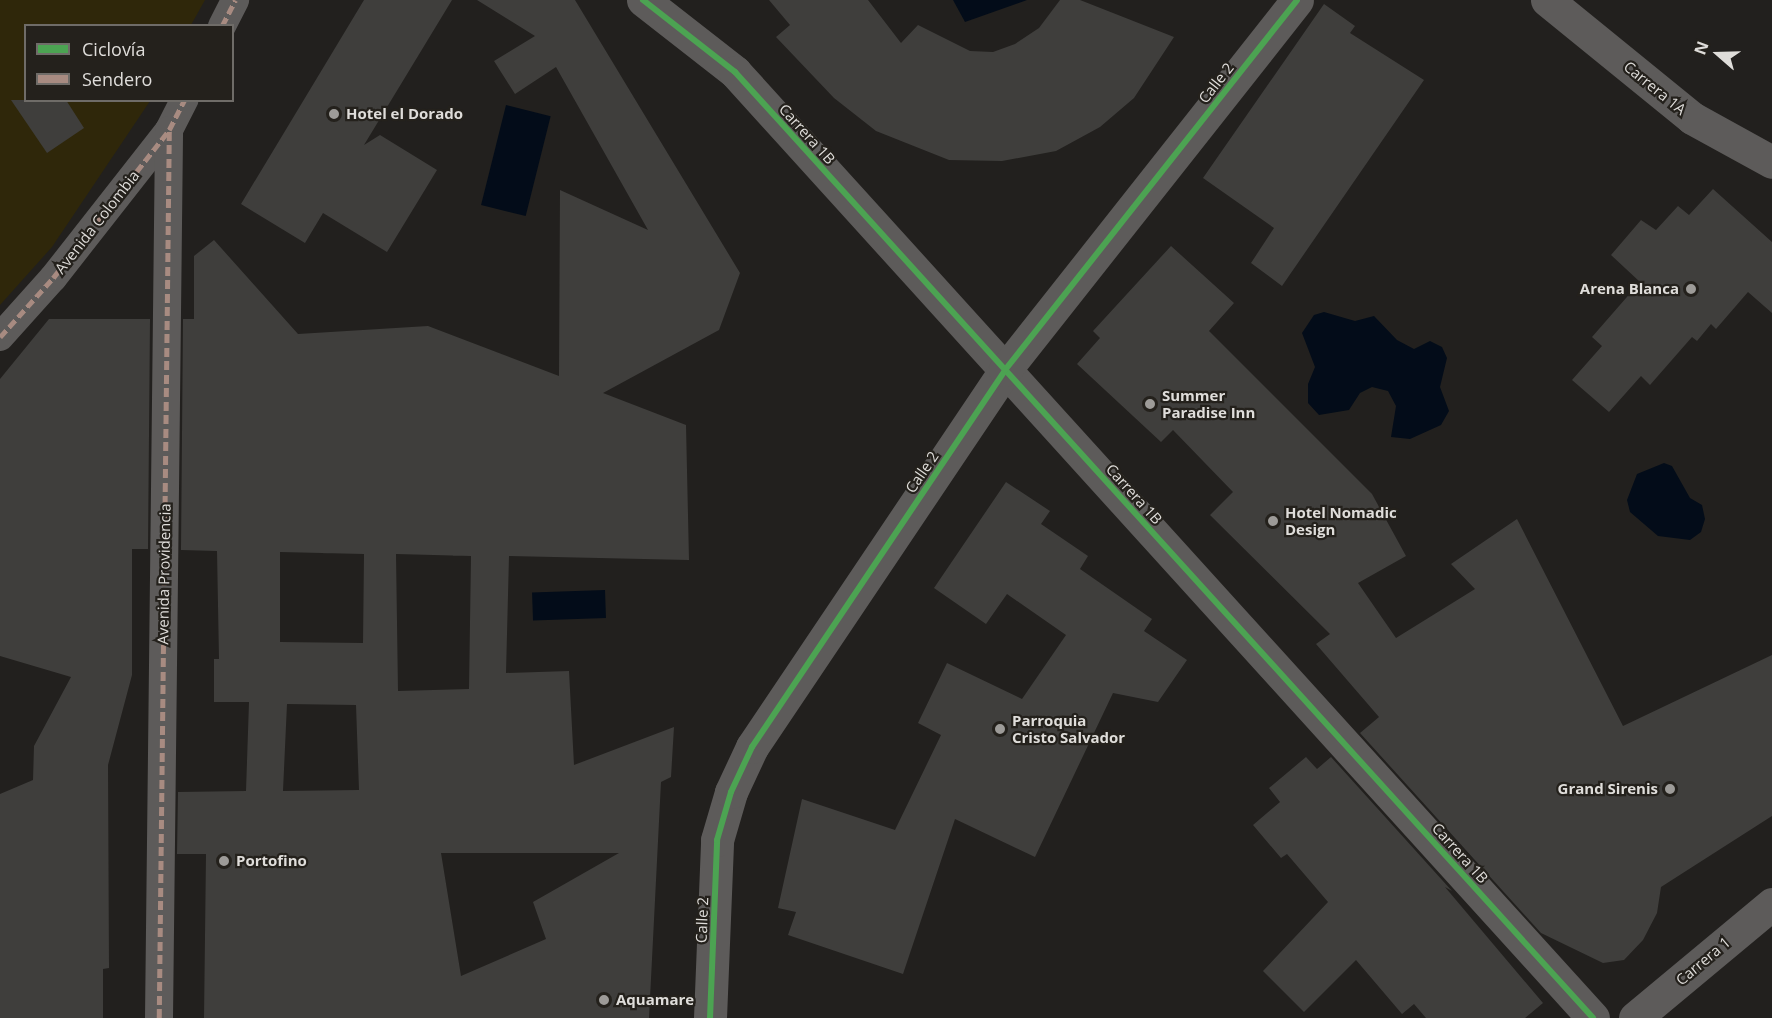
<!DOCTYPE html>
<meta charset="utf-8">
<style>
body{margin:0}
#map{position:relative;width:1772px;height:1018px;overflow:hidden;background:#22201e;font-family:"Open Sans",sans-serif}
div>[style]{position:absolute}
.sand>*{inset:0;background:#2f270a}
.water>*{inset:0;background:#030c19;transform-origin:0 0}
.building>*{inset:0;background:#3f3e3c}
.pedestrian>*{height:28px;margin:-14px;padding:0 14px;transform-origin:14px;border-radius:14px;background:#5d5b5a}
.tertiary>*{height:33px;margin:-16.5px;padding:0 16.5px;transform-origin:16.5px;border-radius:16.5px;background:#5d5b5a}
.quiet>*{height:4.5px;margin-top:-2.25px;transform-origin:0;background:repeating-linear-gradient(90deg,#a88b81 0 9px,transparent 0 13.5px)}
.cycleway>*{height:6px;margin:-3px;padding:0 3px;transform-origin:3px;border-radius:3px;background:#4ca352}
.dots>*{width:16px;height:16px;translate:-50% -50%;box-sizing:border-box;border:3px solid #24211c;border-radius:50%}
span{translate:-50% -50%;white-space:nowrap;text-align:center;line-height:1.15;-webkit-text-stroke:4.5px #24211c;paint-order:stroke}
.street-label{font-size:15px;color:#dfddda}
.poi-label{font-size:15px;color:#dfddda;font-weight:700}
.left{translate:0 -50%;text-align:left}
.right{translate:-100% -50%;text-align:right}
.legend{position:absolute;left:24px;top:24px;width:210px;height:78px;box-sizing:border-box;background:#24211c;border:2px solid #6f6c68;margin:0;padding:8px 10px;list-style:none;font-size:18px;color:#dfddda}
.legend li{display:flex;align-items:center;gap:12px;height:30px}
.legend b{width:30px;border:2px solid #6f6c68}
.north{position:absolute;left:1688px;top:24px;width:60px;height:60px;-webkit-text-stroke:4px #24211c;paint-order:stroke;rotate:290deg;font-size:16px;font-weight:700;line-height:24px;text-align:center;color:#dfddda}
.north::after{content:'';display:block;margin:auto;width:21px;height:27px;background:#dfddda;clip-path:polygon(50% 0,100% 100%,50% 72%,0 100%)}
</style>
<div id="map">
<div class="sand">
<div style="clip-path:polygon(0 0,205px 0,191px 25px,26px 26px,26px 100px,150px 101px,52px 247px,0 305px)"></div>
</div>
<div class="water">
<div style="clip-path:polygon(953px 0,1027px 0,965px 22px)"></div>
<div style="left:506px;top:105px;width:46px;height:103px;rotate:14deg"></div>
<div style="clip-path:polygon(1324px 312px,1355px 321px,1374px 316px,1397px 340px,1414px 349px,1430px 341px,1442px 347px,1447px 358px,1440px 387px,1449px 411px,1441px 425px,1410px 439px,1391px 437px,1396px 406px,1388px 391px,1372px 387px,1360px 393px,1349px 410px,1319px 415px,1308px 403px,1308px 384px,1315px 367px,1302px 333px,1314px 315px)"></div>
<div style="clip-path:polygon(1664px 463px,1672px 466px,1690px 498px,1702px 505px,1705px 519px,1701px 532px,1690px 540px,1658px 536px,1630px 512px,1627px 500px,1637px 474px)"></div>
<div style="left:605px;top:590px;width:28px;height:73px;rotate:88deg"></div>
</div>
<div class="building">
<div style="clip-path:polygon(364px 0,452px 0,364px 145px,380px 135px,437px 170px,387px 252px,323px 213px,305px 243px,241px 204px)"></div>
<div style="clip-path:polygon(evenodd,477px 0,575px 0,740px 273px,719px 330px,603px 393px,686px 425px,689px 560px,509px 556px,506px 673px,569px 671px,574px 765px,674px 727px,671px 777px,661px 782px,649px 1018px,204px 1018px,206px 854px,177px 854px,178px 792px,246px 791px,249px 702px,214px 702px,214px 659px,219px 659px,217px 551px,181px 550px,183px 319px,194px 319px,194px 256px,214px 240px,298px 334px,428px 326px,559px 376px,560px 190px,648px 230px,556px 67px,515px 94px,494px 61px,535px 36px,477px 0,280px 552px,364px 554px,363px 643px,280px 642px,280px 552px,477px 0,396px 554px,471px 556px,469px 689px,398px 691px,396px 554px,477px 0,287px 704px,356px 705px,359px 790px,283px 791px,287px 704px,477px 0,441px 853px,619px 853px,533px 902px,546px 939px,461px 976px,441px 853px)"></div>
<div style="clip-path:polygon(769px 0,868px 0,901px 43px,918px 25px,970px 51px,993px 52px,1015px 44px,1039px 28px,1060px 0,1080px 0,1174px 37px,1134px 98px,1100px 127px,1056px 151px,1002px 161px,949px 160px,876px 131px,834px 98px,776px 37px,790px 25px)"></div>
<div style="clip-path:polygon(1324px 4px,1355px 26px,1350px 33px,1424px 80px,1282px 286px,1251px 263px,1274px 228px,1203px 178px)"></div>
<div style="clip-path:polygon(11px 100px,66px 100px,84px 128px,47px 153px)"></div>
<div style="clip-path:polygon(1713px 189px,1772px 242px,1772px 313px,1748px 292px,1716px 329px,1711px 324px,1697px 341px,1692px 337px,1650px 385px,1641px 376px,1609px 412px,1572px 380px,1602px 346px,1592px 337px,1640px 282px,1611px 255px,1641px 220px,1656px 230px,1678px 206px,1689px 215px)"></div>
<div style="clip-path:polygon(1171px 246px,1234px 303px,1209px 331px,1372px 494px,1406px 556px,1358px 583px,1396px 638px,1475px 589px,1451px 564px,1517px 519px,1623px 726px,1772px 655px,1772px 816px,1661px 887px,1657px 913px,1643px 940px,1624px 960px,1603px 963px,1541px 933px,1360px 733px,1379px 717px,1316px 644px,1330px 634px,1210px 515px,1233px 492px,1173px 430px,1161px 442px,1077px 364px,1100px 338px,1093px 331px)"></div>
<div style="clip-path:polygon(49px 319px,150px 319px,148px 549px,132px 549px,132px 675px,108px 765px,109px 968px,103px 969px,103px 1018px,0 1018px,0 794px,33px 780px,34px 746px,71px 677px,0 656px,0 379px)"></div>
<div style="clip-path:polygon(1006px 482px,1050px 511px,1041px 524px,1088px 556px,1080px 569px,1152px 619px,1144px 631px,1187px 660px,1158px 702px,1113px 693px,1035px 857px,955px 819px,903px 974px,788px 935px,796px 912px,778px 908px,802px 799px,895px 830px,941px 735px,918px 723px,947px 663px,1022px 699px,1066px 635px,1007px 594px,986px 624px,934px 588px)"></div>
<div style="clip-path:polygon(1306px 757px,1317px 769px,1331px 757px,1452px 891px,1445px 887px,1543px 1003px,1525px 1018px,1426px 1018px,1414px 1004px,1402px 1014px,1356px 960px,1304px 1012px,1263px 971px,1328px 902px,1287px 854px,1281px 858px,1253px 825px,1280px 802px,1269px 788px)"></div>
</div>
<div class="pedestrian">
<div style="left:222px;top:26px;width:29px;rotate:-63deg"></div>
<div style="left:0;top:337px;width:79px;rotate:-48.1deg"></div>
<div style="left:53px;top:278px;width:188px;rotate:-51.9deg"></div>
<div style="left:169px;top:130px;width:34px;rotate:-63deg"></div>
<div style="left:159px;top:1018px;width:888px;rotate:-89.35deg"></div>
</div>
<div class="tertiary">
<div style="left:643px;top:0;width:117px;rotate:38deg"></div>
<div style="left:735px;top:72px;width:1277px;rotate:47.79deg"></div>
<div style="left:1547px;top:0;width:187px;rotate:39.1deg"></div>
<div style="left:1692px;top:118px;width:91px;rotate:28.8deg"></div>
<div style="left:710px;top:1018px;width:178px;rotate:-87.7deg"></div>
<div style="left:717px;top:840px;width:50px;rotate:-73.7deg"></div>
<div style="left:731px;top:792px;width:50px;rotate:-65deg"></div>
<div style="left:752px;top:747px;width:454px;rotate:-56.1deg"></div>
<div style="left:1005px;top:370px;width:471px;rotate:-51.7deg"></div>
<div style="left:1635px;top:1018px;width:178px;rotate:-39.8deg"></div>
</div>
<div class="quiet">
<div style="left:222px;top:26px;width:29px;rotate:-63deg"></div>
<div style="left:0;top:337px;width:79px;rotate:-48.1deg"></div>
<div style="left:53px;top:278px;width:188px;rotate:-51.9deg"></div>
<div style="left:169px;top:130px;width:34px;rotate:-63deg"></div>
<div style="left:159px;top:1018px;width:888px;rotate:-89.35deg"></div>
</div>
<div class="cycleway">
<div style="left:643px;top:0;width:117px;rotate:38deg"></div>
<div style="left:735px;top:72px;width:1277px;rotate:47.79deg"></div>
<div style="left:710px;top:1018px;width:178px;rotate:-87.7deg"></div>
<div style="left:717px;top:840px;width:50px;rotate:-73.7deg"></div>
<div style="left:731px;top:792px;width:50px;rotate:-65deg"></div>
<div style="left:752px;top:747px;width:454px;rotate:-56.1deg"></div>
<div style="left:1005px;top:370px;width:471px;rotate:-51.7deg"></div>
</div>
<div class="dots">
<div style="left:334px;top:114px;background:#9d9b98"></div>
<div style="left:1691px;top:289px;background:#9d9b98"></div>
<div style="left:1150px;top:404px;background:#9d9b98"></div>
<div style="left:1273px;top:521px;background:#9d9b98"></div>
<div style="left:1000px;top:729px;background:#9d9b98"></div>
<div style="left:1670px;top:789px;background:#9d9b98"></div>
<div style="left:224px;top:861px;background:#9d9b98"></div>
<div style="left:604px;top:1000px;background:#9d9b98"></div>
</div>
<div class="street-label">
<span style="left:1216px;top:83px;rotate:-52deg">Calle 2</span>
<span style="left:1655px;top:88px;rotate:39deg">Carrera 1A</span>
<span style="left:807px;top:134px;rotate:48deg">Carrera 1B</span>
<span style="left:97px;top:222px;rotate:-52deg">Avenida Colombia</span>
<span style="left:922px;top:472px;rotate:-56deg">Calle 2</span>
<span style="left:1134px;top:494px;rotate:48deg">Carrera 1B</span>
<span style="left:164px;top:574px;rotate:-89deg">Avenida Providencia</span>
<span style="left:1460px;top:853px;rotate:48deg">Carrera 1B</span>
<span style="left:702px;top:920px;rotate:-88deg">Calle 2</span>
<span style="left:1703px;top:961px;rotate:-40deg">Carrera 1</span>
</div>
<div class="poi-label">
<span class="left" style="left:346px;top:114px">Hotel el Dorado</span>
<span class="right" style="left:1679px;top:289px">Arena Blanca</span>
<span class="left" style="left:1162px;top:404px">Summer<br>Paradise Inn</span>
<span class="left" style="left:1285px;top:521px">Hotel Nomadic<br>Design</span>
<span class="left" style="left:1012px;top:729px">Parroquia<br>Cristo Salvador</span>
<span class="right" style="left:1658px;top:789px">Grand Sirenis</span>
<span class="left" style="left:236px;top:861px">Portofino</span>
<span class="left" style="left:616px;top:1000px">Aquamare</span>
</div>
<ul class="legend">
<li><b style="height:8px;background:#4ca352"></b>Ciclovía</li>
<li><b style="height:8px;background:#a88b81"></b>Sendero</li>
</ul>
<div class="north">N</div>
</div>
